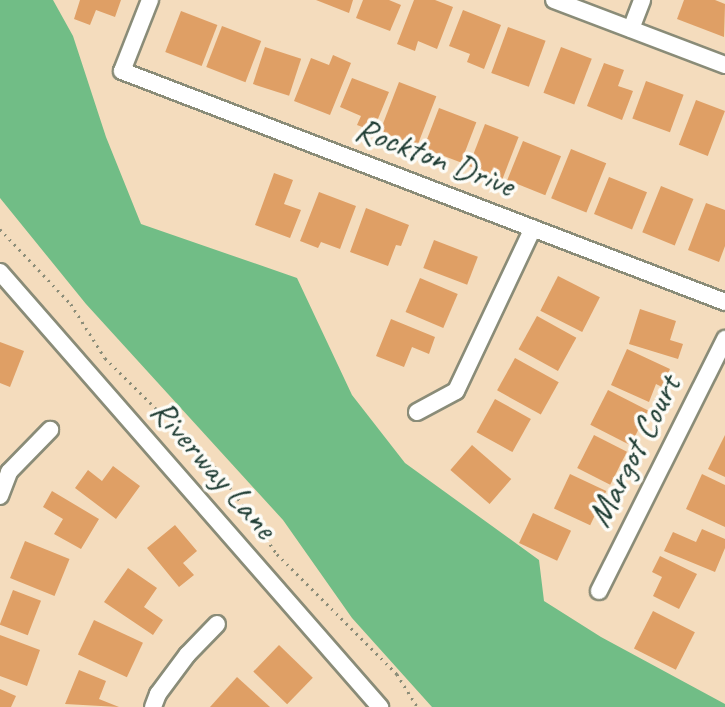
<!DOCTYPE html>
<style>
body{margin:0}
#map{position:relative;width:725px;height:707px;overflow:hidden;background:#f4dcbd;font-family:Caveat,sans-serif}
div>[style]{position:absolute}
.forest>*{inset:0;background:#71bd86}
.building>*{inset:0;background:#df9f65;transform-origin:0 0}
.path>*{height:2.5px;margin-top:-1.25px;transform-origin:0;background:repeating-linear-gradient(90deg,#8a8c78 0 2px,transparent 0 7px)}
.roads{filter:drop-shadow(2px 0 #8a8c78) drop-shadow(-2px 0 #8a8c78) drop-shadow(0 2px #8a8c78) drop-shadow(0 -2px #8a8c78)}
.minor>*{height:16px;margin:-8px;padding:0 8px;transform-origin:8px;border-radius:8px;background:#fff}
span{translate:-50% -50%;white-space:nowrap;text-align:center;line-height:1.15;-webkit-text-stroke:7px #fdfcf7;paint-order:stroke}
.street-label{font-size:35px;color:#1f3d34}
</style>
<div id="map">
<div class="forest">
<div style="clip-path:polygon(0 0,53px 0,73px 36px,106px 137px,141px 224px,297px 278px,352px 395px,405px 463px,539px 560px,544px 601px,601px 637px,725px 704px,725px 707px,432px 707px,352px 618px,283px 520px,86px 304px,0 198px)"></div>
</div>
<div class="building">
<div style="clip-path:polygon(80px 0,121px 0,115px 17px,96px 10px,90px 25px,74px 19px)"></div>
<div style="clip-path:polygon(316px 0,353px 0,349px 13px)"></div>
<div style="clip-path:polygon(363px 0,389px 0,401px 5px,390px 31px,356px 18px)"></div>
<div style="clip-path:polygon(414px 0,435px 0,453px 7px,437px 49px,418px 41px,415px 51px,397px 44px)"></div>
<div style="clip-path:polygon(684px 0,715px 0,725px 4px,724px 37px,677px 19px)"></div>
<div style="clip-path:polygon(463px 10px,501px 25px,484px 69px,467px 62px,470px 54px,449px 46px)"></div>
<div style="left:181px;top:11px;width:39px;height:44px;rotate:21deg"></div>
<div style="left:222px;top:26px;width:42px;height:44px;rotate:21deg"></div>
<div style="left:508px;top:27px;width:40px;height:49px;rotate:20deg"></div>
<div style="left:265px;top:47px;width:38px;height:39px;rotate:18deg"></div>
<div style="left:561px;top:47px;width:33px;height:49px;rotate:21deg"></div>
<div style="clip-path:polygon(333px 55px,351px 63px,330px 115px,294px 101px,311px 58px,329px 65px)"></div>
<div style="clip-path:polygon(604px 63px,624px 70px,618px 86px,633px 91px,622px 120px,587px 106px)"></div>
<div style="clip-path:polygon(352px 78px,389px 92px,373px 131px,357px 125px,361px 116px,340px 107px)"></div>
<div style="left:646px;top:81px;width:40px;height:40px;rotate:20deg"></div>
<div style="left:399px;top:82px;width:40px;height:53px;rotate:21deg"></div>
<div style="left:696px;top:100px;width:31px;height:48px;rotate:21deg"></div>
<div style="left:439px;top:108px;width:40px;height:43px;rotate:21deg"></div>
<div style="left:485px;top:124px;width:36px;height:45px;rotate:21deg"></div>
<div style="left:523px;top:141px;width:41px;height:42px;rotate:22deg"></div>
<div style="left:571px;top:149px;width:38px;height:53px;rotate:22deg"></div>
<div style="clip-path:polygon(274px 173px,293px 180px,284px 204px,301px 210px,290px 238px,255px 225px)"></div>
<div style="left:609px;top:177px;width:41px;height:40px;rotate:22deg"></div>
<div style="left:661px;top:186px;width:35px;height:50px;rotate:22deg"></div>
<div style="clip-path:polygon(319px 192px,356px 206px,340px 249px,321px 242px,318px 248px,300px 241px)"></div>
<div style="clip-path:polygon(706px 203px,725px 210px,725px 246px,719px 262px,688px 250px)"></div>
<div style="clip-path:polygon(366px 208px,409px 225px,401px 246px,396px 245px,388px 266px,350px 252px)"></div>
<div style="left:434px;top:240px;width:47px;height:30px;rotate:21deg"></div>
<div style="left:558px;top:276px;width:47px;height:39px;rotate:27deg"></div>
<div style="left:420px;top:278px;width:41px;height:37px;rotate:23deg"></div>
<div style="clip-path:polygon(640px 309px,676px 321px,670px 340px,683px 344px,678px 359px,629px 344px)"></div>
<div style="left:537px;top:316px;width:45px;height:38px;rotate:29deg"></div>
<div style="clip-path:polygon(391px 319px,435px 337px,429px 354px,412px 347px,404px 367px,376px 356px)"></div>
<div style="clip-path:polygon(0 342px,24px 351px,10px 387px,0 383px)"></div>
<div style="clip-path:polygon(627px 349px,670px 369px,662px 387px,656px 384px,649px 402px,611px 385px)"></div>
<div style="left:515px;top:358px;width:50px;height:37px;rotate:29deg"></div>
<div style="left:608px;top:390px;width:45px;height:39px;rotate:27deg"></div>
<div style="left:495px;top:399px;width:41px;height:38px;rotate:29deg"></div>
<div style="left:594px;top:435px;width:37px;height:37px;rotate:27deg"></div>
<div style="clip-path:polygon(725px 435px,725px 477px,708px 469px)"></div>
<div style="left:472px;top:445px;width:52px;height:33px;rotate:41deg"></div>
<div style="clip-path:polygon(113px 466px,140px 486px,116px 519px,75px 488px,88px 470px,102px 481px)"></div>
<div style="left:570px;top:474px;width:40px;height:38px;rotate:25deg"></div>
<div style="clip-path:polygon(702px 474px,725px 485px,725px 527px,686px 509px)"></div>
<div style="clip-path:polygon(52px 491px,99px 519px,81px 549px,54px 534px,63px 519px,43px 507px)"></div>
<div style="left:533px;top:513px;width:42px;height:33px;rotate:25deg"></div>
<div style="clip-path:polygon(175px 525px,197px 551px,183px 563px,194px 575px,179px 587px,147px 548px)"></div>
<div style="clip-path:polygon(702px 529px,725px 539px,725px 548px,715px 572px,664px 551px,673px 532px,696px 542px)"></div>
<div style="left:25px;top:541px;width:48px;height:40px;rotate:22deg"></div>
<div style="clip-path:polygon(660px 556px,697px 574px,679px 609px,653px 596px,662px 577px,652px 572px)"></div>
<div style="clip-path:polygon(128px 568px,157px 588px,144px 607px,163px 620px,153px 635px,104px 602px)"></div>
<div style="left:13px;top:590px;width:30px;height:37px;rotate:21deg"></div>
<div style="left:653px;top:611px;width:47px;height:42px;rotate:27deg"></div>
<div style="left:94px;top:620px;width:54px;height:38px;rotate:25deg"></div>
<div style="clip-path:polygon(0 635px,40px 650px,27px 686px,0 676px)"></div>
<div style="left:279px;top:645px;width:47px;height:37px;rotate:44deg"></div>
<div style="clip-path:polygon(79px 670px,106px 681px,99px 699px,119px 707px,65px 704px)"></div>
<div style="clip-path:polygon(237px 677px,270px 707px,210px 707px)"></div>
<div style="clip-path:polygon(0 689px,16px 696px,11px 707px,0 707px)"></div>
</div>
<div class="path">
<div style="left:0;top:229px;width:103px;rotate:46.6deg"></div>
<div style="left:71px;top:304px;width:64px;rotate:57.8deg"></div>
<div style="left:105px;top:358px;width:159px;rotate:44.7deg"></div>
<div style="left:218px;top:470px;width:103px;rotate:54.9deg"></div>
<div style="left:277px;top:554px;width:170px;rotate:45deg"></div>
<div style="left:397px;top:674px;width:39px;rotate:58deg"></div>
</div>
<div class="roads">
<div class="minor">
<div style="left:150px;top:0;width:76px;rotate:111.5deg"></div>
<div style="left:122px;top:71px;width:646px;rotate:20.96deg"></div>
<div style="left:554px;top:0;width:183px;rotate:20.8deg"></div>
<div style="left:631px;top:29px;width:31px;rotate:-69deg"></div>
<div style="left:0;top:272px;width:578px;rotate:48.86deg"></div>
<div style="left:417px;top:412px;width:44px;rotate:-28.3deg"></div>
<div style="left:456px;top:391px;width:180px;rotate:-64.7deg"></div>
<div style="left:0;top:496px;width:26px;rotate:-69deg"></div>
<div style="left:9px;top:472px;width:59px;rotate:-45.7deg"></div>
<div style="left:599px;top:591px;width:282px;rotate:-63.4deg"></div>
<div style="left:153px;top:707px;width:14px;rotate:-69deg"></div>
<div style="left:158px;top:694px;width:49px;rotate:-53.4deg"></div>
<div style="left:187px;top:655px;width:43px;rotate:-45.9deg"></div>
</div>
</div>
<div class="street-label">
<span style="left:435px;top:157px;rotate:21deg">Rockton Drive</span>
<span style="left:634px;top:451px;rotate:-63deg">Margot Court</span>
<span style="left:214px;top:469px;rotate:49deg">Riverway Lane</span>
</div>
</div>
